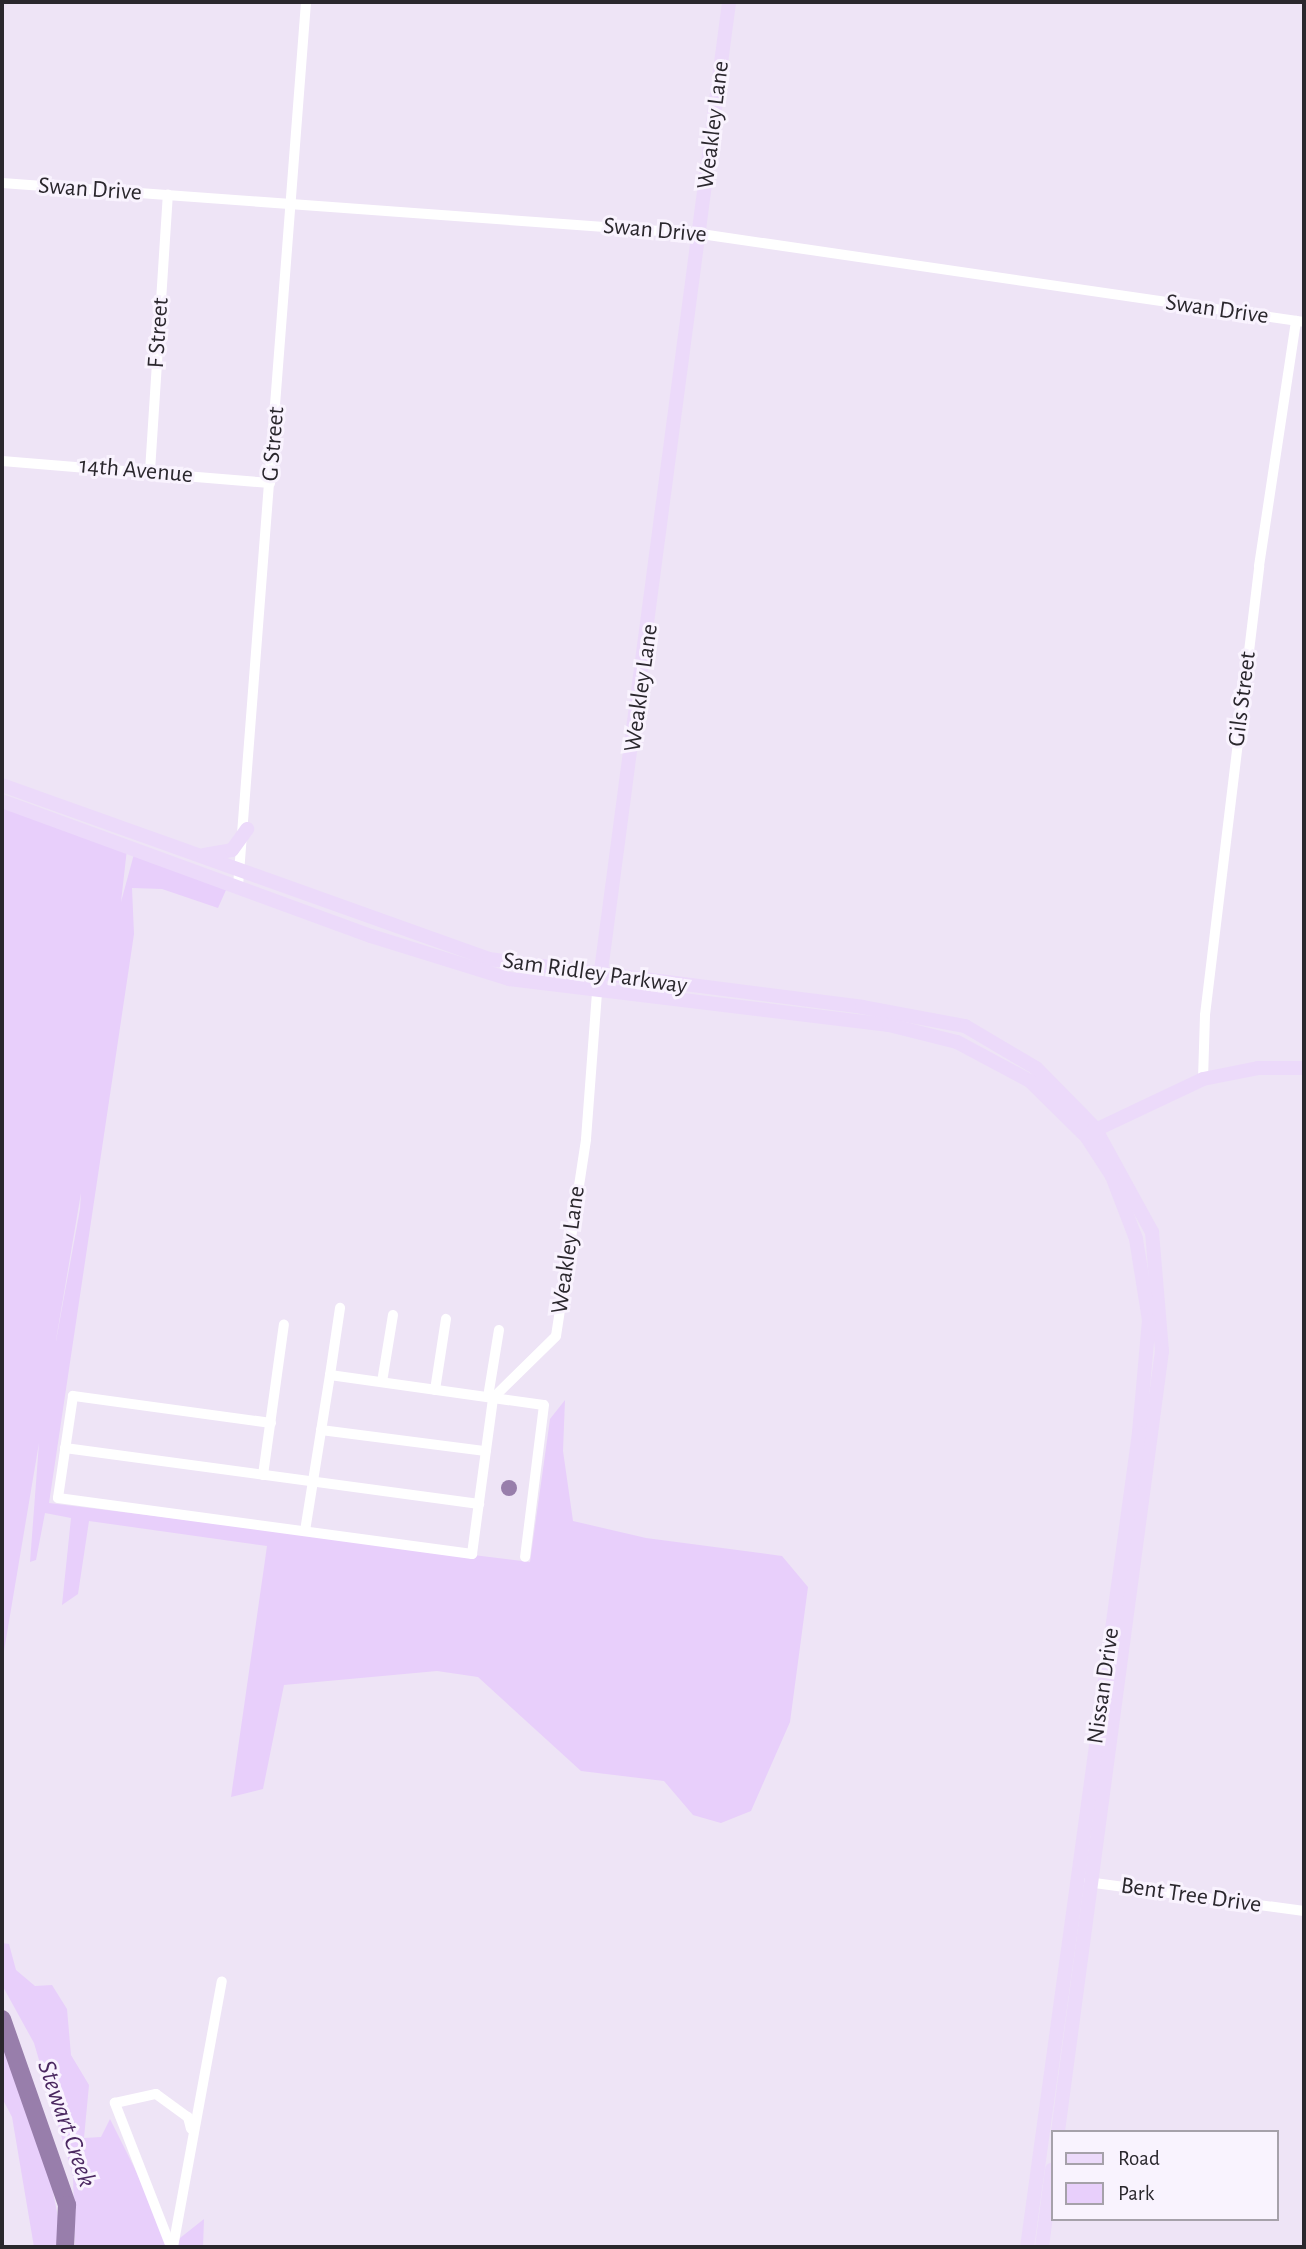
<!DOCTYPE html>
<style>
body{margin:0}
#map{position:relative;width:1306px;height:2249px;overflow:hidden;background:#eee4f6;font-family:"Alegreya Sans",sans-serif}
div>[style]{position:absolute}
.green>*{inset:0;background:#e8cffb}
.water>*{inset:0;background:#987eab}
.round{border-radius:50%}
.river>*{height:18px;margin:-9px;padding:0 9px;transform-origin:9px;border-radius:9px;background:#987eab}
.minor>*{height:10px;margin:-5px;padding:0 5px;transform-origin:5px;border-radius:5px;background:#fff}
.major>*{height:14px;margin:-7px;padding:0 7px;transform-origin:7px;border-radius:7px;background:#ecdafa}
span{translate:-50% -50%;white-space:nowrap;text-align:center;line-height:1.15;-webkit-text-stroke:6px #f9f3fe;paint-order:stroke}
.street-label{font-size:24px;color:#2a272d}
.water-label{font-size:26px;color:#4a2760;font-style:italic}
.frame{position:absolute;inset:0;border:4px solid #2a272d;pointer-events:none}
.legend{position:absolute;left:1051px;top:2130px;width:228px;height:91px;box-sizing:border-box;background:#f9f3fe;border:2px solid #a6a1aa;margin:0;padding:9px 12px;list-style:none;font-size:21px;color:#2a272d}
.legend li{display:flex;align-items:center;gap:14px;height:35px}
.legend b{width:35px;border:2px solid #a6a1aa}
</style>
<div id="map">
<div class="green">
<div style="clip-path:polygon(evenodd,2px 806px,127px 849px,121px 902px,134px 854px,226px 890px,218px 908px,162px 889px,132px 888px,134px 934px,49px 1503px,530px 1562px,550px 1419px,565px 1400px,563px 1451px,573px 1521px,646px 1538px,782px 1556px,808px 1587px,790px 1722px,751px 1811px,721px 1823px,693px 1815px,664px 1781px,581px 1771px,478px 1677px,437px 1671px,284px 1685px,263px 1789px,231px 1797px,267px 1546px,89px 1521px,78px 1594px,62px 1605px,71px 1518px,45px 1513px,36px 1560px,30px 1562px,39px 1443px,2px 1663px,2px 806px,81px 1193px,80px 1209px,56px 1341px,56px 1340px,81px 1193px)"></div>
<div style="clip-path:polygon(2px 1943px,9px 1944px,16px 1970px,35px 1986px,52px 1985px,67px 2009px,71px 2055px,89px 2085px,84px 2138px,101px 2137px,110px 2119px,149px 2197px,166px 2247px,75px 2247px,73px 2176px,34px 2043px,2px 1985px)"></div>
<div style="clip-path:polygon(2px 2041px,42px 2134px,60px 2228px,57px 2247px,34px 2247px,12px 2117px,2px 2098px)"></div>
<div style="clip-path:polygon(204px 2219px,203px 2247px,175px 2247px,180px 2238px)"></div>
</div>
<div class="water">
<div class="round" style="left:501px;top:1480px;width:16px;height:16px"></div>
</div>
<div class="river">
<div style="left:2px;top:2019px;width:197px;rotate:70.7deg"></div>
<div style="left:67px;top:2205px;width:42px;rotate:92.7deg"></div>
</div>
<div class="minor">
<div style="left:2px;top:183px;width:701px;rotate:4.17deg"></div>
<div style="left:701px;top:234px;width:609px;rotate:8.3deg"></div>
<div style="left:2px;top:461px;width:269px;rotate:4.7deg"></div>
<div style="left:150px;top:471px;width:277px;rotate:-86.3deg"></div>
<div style="left:238px;top:886px;width:887px;rotate:-85.6deg"></div>
<div style="left:1203px;top:1079px;width:64px;rotate:-88.2deg"></div>
<div style="left:1205px;top:1015px;width:452px;rotate:-83.1deg"></div>
<div style="left:1259px;top:566px;width:248px;rotate:-81.4deg"></div>
<div style="left:330px;top:1375px;width:68px;rotate:-81.5deg"></div>
<div style="left:382px;top:1382px;width:68px;rotate:-80.7deg"></div>
<div style="left:435px;top:1390px;width:72px;rotate:-81.2deg"></div>
<div style="left:488px;top:1397px;width:68px;rotate:-80.7deg"></div>
<div style="left:271px;top:1423px;width:200px;rotate:-172.2deg"></div>
<div style="left:73px;top:1396px;width:103px;rotate:98.4deg"></div>
<div style="left:58px;top:1498px;width:418px;rotate:7.7deg"></div>
<div style="left:472px;top:1554px;width:157px;rotate:-82.3deg"></div>
<div style="left:493px;top:1398px;width:51px;rotate:7.8deg"></div>
<div style="left:544px;top:1405px;width:153px;rotate:97.1deg"></div>
<div style="left:321px;top:1430px;width:166px;rotate:7.3deg"></div>
<div style="left:65px;top:1448px;width:418px;rotate:7.7deg"></div>
<div style="left:263px;top:1475px;width:152px;rotate:-82.1deg"></div>
<div style="left:305px;top:1531px;width:158px;rotate:-80.9deg"></div>
<div style="left:330px;top:1375px;width:165px;rotate:8deg"></div>
<div style="left:493px;top:1398px;width:88px;rotate:-44.5deg"></div>
<div style="left:556px;top:1336px;width:199px;rotate:-81.3deg"></div>
<div style="left:586px;top:1139px;width:145px;rotate:-85.7deg"></div>
<div style="left:1087px;top:1882px;width:219px;rotate:7.6deg"></div>
<div style="left:171px;top:2247px;width:155px;rotate:-111.3deg"></div>
<div style="left:115px;top:2103px;width:42px;rotate:-12.4deg"></div>
<div style="left:156px;top:2094px;width:39px;rotate:36deg"></div>
<div style="left:188px;top:2117px;width:12px;rotate:76deg"></div>
<div style="left:173px;top:2247px;width:270px;rotate:-79.6deg"></div>
</div>
<div class="major">
<div style="left:2px;top:785px;width:517px;rotate:19.66deg"></div>
<div style="left:489px;top:959px;width:376px;rotate:7.3deg"></div>
<div style="left:862px;top:1007px;width:105px;rotate:10.5deg"></div>
<div style="left:965px;top:1026px;width:82px;rotate:30.6deg"></div>
<div style="left:1036px;top:1068px;width:84px;rotate:45.5deg"></div>
<div style="left:1095px;top:1128px;width:119px;rotate:61.3deg"></div>
<div style="left:1152px;top:1232px;width:119px;rotate:85.2deg"></div>
<div style="left:1162px;top:1351px;width:788px;rotate:97.59deg"></div>
<div style="left:2px;top:801px;width:393px;rotate:20.1deg"></div>
<div style="left:371px;top:936px;width:145px;rotate:17.3deg"></div>
<div style="left:509px;top:979px;width:383px;rotate:6.9deg"></div>
<div style="left:889px;top:1025px;width:70px;rotate:14deg"></div>
<div style="left:957px;top:1042px;width:83px;rotate:28.1deg"></div>
<div style="left:1030px;top:1081px;width:78px;rotate:44.5deg"></div>
<div style="left:1086px;top:1136px;width:48px;rotate:57deg"></div>
<div style="left:1112px;top:1176px;width:67px;rotate:69.1deg"></div>
<div style="left:1136px;top:1239px;width:82px;rotate:80.9deg"></div>
<div style="left:1149px;top:1320px;width:113px;rotate:95.1deg"></div>
<div style="left:1139px;top:1433px;width:822px;rotate:97.83deg"></div>
<div style="left:204px;top:855px;width:28px;rotate:-10deg"></div>
<div style="left:232px;top:850px;width:26px;rotate:-54deg"></div>
<div style="left:599px;top:986px;width:993px;rotate:-82.47deg"></div>
<div style="left:1089px;top:1133px;width:126px;rotate:-25.3deg"></div>
<div style="left:1203px;top:1079px;width:56px;rotate:-11.3deg"></div>
<div style="left:1258px;top:1068px;width:46px"></div>
<div style="left:1042px;top:2247px;width:78px;rotate:-82.6deg"></div>
</div>
<div class="street-label">
<span style="left:714px;top:125px;rotate:-83deg">Weakley Lane</span>
<span style="left:90px;top:190px;rotate:4deg">Swan Drive</span>
<span style="left:655px;top:231px;rotate:5deg">Swan Drive</span>
<span style="left:1217px;top:310px;rotate:8deg">Swan Drive</span>
<span style="left:159px;top:333px;rotate:-86deg">F Street</span>
<span style="left:274px;top:444px;rotate:-85deg">G Street</span>
<span style="left:136px;top:471px;rotate:5deg">14th Avenue</span>
<span style="left:642px;top:688px;rotate:-82deg">Weakley Lane</span>
<span style="left:1243px;top:699px;rotate:-83deg">Gils Street</span>
<span style="left:595px;top:974px;rotate:8deg">Sam Ridley Parkway</span>
<span style="left:569px;top:1250px;rotate:-82deg">Weakley Lane</span>
<span style="left:1104px;top:1686px;rotate:-82deg">Nissan Drive</span>
<span style="left:1191px;top:1896px;rotate:8deg">Bent Tree Drive</span>
</div>
<div class="water-label">
<span style="left:66px;top:2124px;rotate:71deg">Stewart Creek</span>
</div>
<div class="frame"></div>
<ul class="legend">
<li><b style="height:9px;background:#ecdafa"></b>Road</li>
<li><b style="height:19px;background:#e8cffb"></b>Park</li>
</ul>
</div>
